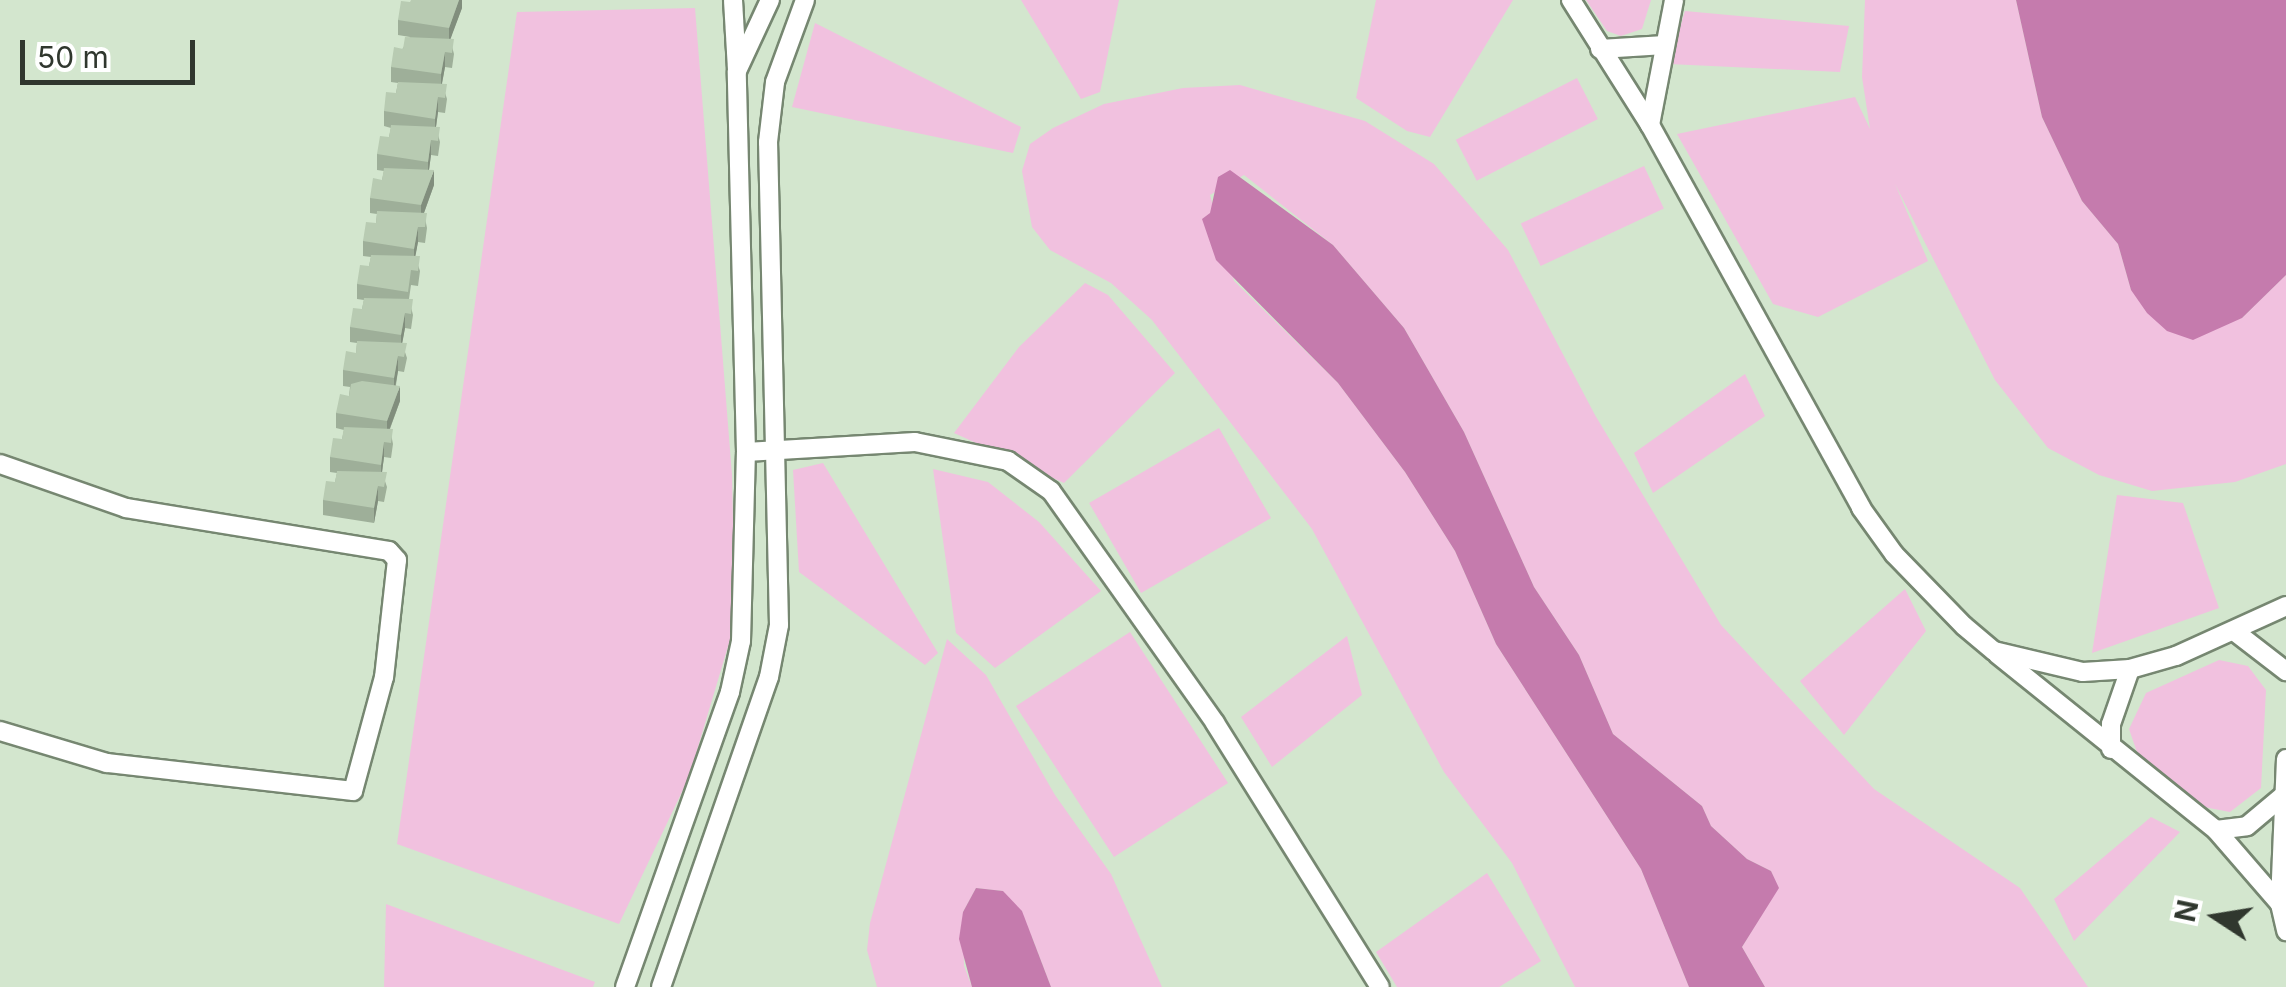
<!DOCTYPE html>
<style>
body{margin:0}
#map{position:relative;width:2286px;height:987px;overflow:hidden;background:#d3e6ce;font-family:Inter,sans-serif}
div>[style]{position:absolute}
.green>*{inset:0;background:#f1c1df;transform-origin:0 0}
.water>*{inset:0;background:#c57bad}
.roads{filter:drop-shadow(2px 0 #768771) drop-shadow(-2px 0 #768771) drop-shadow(0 2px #768771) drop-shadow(0 -2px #768771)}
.street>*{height:18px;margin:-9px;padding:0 9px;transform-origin:9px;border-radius:9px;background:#fff}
.wall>*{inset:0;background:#9eaf99}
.shaded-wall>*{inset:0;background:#818e7d}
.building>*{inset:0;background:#b8cbb2}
span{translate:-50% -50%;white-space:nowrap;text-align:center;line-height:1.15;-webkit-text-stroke:8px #fff;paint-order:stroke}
.north{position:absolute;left:2166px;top:867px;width:100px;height:100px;-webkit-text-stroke:8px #fff;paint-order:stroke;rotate:282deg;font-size:28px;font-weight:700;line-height:40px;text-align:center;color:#30372e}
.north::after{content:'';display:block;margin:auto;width:35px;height:45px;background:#30372e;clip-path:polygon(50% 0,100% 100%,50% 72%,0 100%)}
.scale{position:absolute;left:20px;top:40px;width:175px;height:45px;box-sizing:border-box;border:5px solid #30372e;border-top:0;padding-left:12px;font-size:30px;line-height:35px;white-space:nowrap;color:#30372e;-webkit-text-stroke:8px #fff;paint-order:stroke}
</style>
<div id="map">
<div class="green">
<div style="clip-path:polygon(1021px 0,1119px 0,1100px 92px,1081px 99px)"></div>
<div style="clip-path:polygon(1376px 0,1513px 0,1430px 137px,1407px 131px,1356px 98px)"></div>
<div style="clip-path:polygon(1586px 0,1651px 0,1642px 29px,1621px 36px,1607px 31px)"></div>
<div style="clip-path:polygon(1865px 0,2016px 0,2042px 117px,2082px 201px,2118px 244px,2131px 290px,2242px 318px,2286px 275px,2286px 464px,2235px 482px,2152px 491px,2099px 475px,2048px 448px,1995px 380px,1895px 184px,1928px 261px,1818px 317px,1773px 304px,1677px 134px,1855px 97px,1870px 129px,1862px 77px)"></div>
<div style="clip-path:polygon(695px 8px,732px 475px,735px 623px,689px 777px,619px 924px,397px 844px,517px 12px)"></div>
<div style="clip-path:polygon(1685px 11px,1849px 26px,1840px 72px,1669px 64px)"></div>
<div style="clip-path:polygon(815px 23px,1021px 127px,1013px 153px,792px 107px)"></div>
<div style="left:1577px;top:78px;width:46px;height:136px;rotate:63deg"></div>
<div style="clip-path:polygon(1240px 85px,1365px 121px,1434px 164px,1508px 250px,1595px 415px,1721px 625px,1874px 789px,2020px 888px,2088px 987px,1765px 987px,1742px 947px,1778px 888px,1771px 871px,1747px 859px,1711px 826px,1702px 806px,1613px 734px,1579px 655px,1534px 587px,1464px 432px,1404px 328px,1333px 245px,1244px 175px,1210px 195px,1234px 281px,1338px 383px,1405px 472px,1455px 551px,1496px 644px,1641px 869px,1689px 987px,1575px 987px,1512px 863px,1444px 772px,1312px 529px,1152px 320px,1111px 283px,1050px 250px,1032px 227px,1022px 171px,1030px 144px,1053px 128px,1104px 104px,1183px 88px)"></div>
<div style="left:1644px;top:166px;width:47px;height:136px;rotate:65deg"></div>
<div style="clip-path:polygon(1085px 283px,1108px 295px,1175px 373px,1064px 483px,954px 433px,1019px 347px)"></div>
<div style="clip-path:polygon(1745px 374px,1765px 416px,1653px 493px,1634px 453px)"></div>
<div style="left:1219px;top:428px;width:104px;height:150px;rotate:60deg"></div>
<div style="clip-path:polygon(823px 463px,938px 653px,925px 665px,799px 572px,793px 470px)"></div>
<div style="clip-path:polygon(933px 469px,988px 482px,1039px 522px,1101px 591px,995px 668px,956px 633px)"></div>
<div style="clip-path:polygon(2117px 495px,2183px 503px,2219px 608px,2092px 653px)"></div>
<div style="clip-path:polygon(1905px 589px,1926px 631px,1844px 735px,1800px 681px)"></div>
<div style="left:1130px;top:632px;width:180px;height:136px;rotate:57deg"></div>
<div style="clip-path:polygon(1347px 636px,1362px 695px,1272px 767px,1241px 717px)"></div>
<div style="clip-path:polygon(947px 639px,986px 675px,1055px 795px,1111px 874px,1162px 987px,1051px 987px,1032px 937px,1003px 891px,976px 888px,963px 912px,964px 966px,972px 987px,877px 987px,867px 950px,870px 923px)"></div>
<div style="clip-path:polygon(2219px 660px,2248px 666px,2266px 690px,2261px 788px,2230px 812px,2204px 807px,2138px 755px,2129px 729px,2146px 693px)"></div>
<div style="clip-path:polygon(2151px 817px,2180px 832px,2074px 941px,2054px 899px)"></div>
<div style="clip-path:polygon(1487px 873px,1541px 961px,1499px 987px,1397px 987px,1376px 952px)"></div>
<div style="clip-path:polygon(386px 904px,595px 982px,593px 987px,384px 987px)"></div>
</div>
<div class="water">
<div style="clip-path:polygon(2016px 0,2286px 0,2286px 275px,2242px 318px,2193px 340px,2167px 331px,2147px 313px,2131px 290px,2118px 244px,2082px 201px,2042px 117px)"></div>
<div style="clip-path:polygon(1230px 170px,1333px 245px,1404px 328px,1464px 432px,1534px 587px,1579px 655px,1613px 734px,1702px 806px,1711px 826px,1747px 859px,1771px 871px,1779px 888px,1742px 947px,1765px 987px,1689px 987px,1641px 869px,1496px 644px,1455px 551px,1405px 472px,1338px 383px,1216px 260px,1202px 219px,1210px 213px,1218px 177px)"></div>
<div style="clip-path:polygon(976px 888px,1003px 891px,1022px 911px,1051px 987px,972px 987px,959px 939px,963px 912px)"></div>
</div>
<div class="roads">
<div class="street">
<div style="left:733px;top:0;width:69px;rotate:86.7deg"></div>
<div style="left:1571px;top:0;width:148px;rotate:57.7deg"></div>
<div style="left:1650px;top:125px;width:437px;rotate:61.1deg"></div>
<div style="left:1861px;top:508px;width:57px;rotate:54.3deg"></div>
<div style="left:1894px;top:554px;width:100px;rotate:45.8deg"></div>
<div style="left:1964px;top:626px;width:39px;rotate:40deg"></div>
<div style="left:1994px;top:651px;width:91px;rotate:13.3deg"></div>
<div style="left:2083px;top:672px;width:47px;rotate:-3.7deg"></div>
<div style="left:2130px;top:669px;width:48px;rotate:-15.8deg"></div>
<div style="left:2176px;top:656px;width:121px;rotate:-24.4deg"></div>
<div style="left:1600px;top:49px;width:65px;rotate:-3.5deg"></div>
<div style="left:1650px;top:125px;width:127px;rotate:-79.1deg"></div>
<div style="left:746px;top:452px;width:169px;rotate:-3.4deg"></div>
<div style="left:915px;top:442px;width:95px;rotate:11.5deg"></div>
<div style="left:1008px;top:461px;width:52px;rotate:34.9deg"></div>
<div style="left:1051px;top:491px;width:284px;rotate:54.7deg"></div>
<div style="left:1215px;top:723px;width:311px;rotate:58deg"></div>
<div style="left:0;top:464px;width:133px;rotate:19.2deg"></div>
<div style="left:126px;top:508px;width:266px;rotate:9.3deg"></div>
<div style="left:389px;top:551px;width:12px;rotate:48deg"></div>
<div style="left:397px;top:560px;width:118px;rotate:96.3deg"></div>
<div style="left:384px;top:677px;width:118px;rotate:105.2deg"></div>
<div style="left:353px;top:791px;width:248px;rotate:-173.5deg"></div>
<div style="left:107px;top:763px;width:112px;rotate:-163.3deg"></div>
<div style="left:2234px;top:631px;width:66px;rotate:37.6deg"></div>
<div style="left:1997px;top:654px;width:281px;rotate:38.8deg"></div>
<div style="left:2216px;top:830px;width:98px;rotate:49.1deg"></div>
<div style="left:2111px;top:749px;width:25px;rotate:-90deg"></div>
<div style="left:2111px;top:724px;width:58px;rotate:-70.9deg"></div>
<div style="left:2286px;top:759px;width:145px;rotate:92.4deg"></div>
<div style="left:2280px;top:904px;width:28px;rotate:77deg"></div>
<div style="left:2216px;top:830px;width:31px;rotate:-7deg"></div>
<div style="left:2247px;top:826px;width:50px;rotate:-40.1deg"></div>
<div style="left:625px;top:987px;width:313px;rotate:-70.4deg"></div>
<div style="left:730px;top:692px;width:52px;rotate:-77.8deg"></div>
<div style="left:741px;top:641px;width:189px;rotate:-88.5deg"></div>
<div style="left:746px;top:452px;width:381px;rotate:-91.4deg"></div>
<div style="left:737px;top:71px;width:78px;rotate:-65.1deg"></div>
<div style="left:661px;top:987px;width:328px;rotate:-70.8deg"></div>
<div style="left:769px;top:677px;width:53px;rotate:-79.1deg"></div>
<div style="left:779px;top:625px;width:483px;rotate:-91.3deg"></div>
<div style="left:768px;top:142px;width:60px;rotate:-83.3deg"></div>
<div style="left:775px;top:82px;width:87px;rotate:-69.9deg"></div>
</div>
</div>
<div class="wall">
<div style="clip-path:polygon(462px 0,462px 8px,450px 39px,454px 54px,452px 68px,445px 67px,442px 83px,447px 99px,445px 113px,438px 112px,436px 127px,440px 142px,438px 156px,431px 155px,429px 170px,434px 185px,424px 213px,427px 228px,425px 243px,418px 242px,415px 256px,420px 271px,418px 286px,411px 285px,409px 299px,413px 315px,411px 329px,405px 328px,402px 343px,407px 358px,404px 372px,398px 371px,396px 385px,400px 401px,390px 429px,393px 444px,391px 458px,384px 457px,382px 472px,387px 487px,384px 502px,378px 501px,374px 523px,323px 515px,323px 500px,335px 482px,337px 473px,330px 472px,330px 457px,342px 439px,344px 430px,336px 428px,336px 413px,349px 396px,350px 387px,343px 386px,343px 370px,356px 353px,357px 343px,350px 342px,350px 327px,362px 309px,364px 300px,357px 299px,357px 284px,369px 266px,371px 257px,363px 256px,363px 241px,376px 223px,377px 214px,370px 213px,370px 198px,382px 180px,384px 171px,377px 170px,377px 154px,389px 137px,391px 128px,384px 126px,384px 111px,396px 93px,398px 83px,391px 82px,391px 67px,410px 37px,398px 35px,398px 20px,410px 2px)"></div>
</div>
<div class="shaded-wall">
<div style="clip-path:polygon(459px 0,462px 0,462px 8px,449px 43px,449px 28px)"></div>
<div style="clip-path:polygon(445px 52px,445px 67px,441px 89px,441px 74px)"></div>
<div style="clip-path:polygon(438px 97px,438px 112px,435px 134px,435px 119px)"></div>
<div style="clip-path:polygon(431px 140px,431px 155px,428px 177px,428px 162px)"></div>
<div style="clip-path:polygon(434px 170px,434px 185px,421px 221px,421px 205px)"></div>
<div style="clip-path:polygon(418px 227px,418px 242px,414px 264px,414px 249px)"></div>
<div style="clip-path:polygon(405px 313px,405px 328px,401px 350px,401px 335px)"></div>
<div style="clip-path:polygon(398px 356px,398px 371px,394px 393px,394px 378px)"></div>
<div style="clip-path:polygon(400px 386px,400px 401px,387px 436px,387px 421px)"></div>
<div style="clip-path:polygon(384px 442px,384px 457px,381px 480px,381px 465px)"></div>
<div style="clip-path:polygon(378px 486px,378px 501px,374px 523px,374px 508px)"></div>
</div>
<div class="building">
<div style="clip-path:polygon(411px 0,459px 0,449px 28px,398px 20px,401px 1px,410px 2px)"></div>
<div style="clip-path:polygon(405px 37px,454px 39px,452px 53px,445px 52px,441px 74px,391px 67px,394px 47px,403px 49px)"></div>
<div style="clip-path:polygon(398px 82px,447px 84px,445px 98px,438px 97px,435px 119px,384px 111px,386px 92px,396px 93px)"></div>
<div style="clip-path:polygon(391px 125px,440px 127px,438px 141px,431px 140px,428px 162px,377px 154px,380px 136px,389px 137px)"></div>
<div style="clip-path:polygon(384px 168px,434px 170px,421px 205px,370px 198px,373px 178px,382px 180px)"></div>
<div style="clip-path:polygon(377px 211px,427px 213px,425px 227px,418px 227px,414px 249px,363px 241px,366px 222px,376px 223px)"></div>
<div style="clip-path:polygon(371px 255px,420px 256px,418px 271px,411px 270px,408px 292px,357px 284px,360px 265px,369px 266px)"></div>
<div style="clip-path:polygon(364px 298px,413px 299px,411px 314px,405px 313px,401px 335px,350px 327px,353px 308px,362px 309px)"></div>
<div style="clip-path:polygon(357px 341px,407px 343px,404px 357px,398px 356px,394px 378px,343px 370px,346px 351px,356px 353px)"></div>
<div style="clip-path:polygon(362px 381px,400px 386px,387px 421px,336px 413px,340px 394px,349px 396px,351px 384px)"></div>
<div style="clip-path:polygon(344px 427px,393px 429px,391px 443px,384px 442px,381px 465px,330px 457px,333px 438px,342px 439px)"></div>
<div style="clip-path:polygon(337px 471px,387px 472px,384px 487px,378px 486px,374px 508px,323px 500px,326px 481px,335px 482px)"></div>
</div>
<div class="north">N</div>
<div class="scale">50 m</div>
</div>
